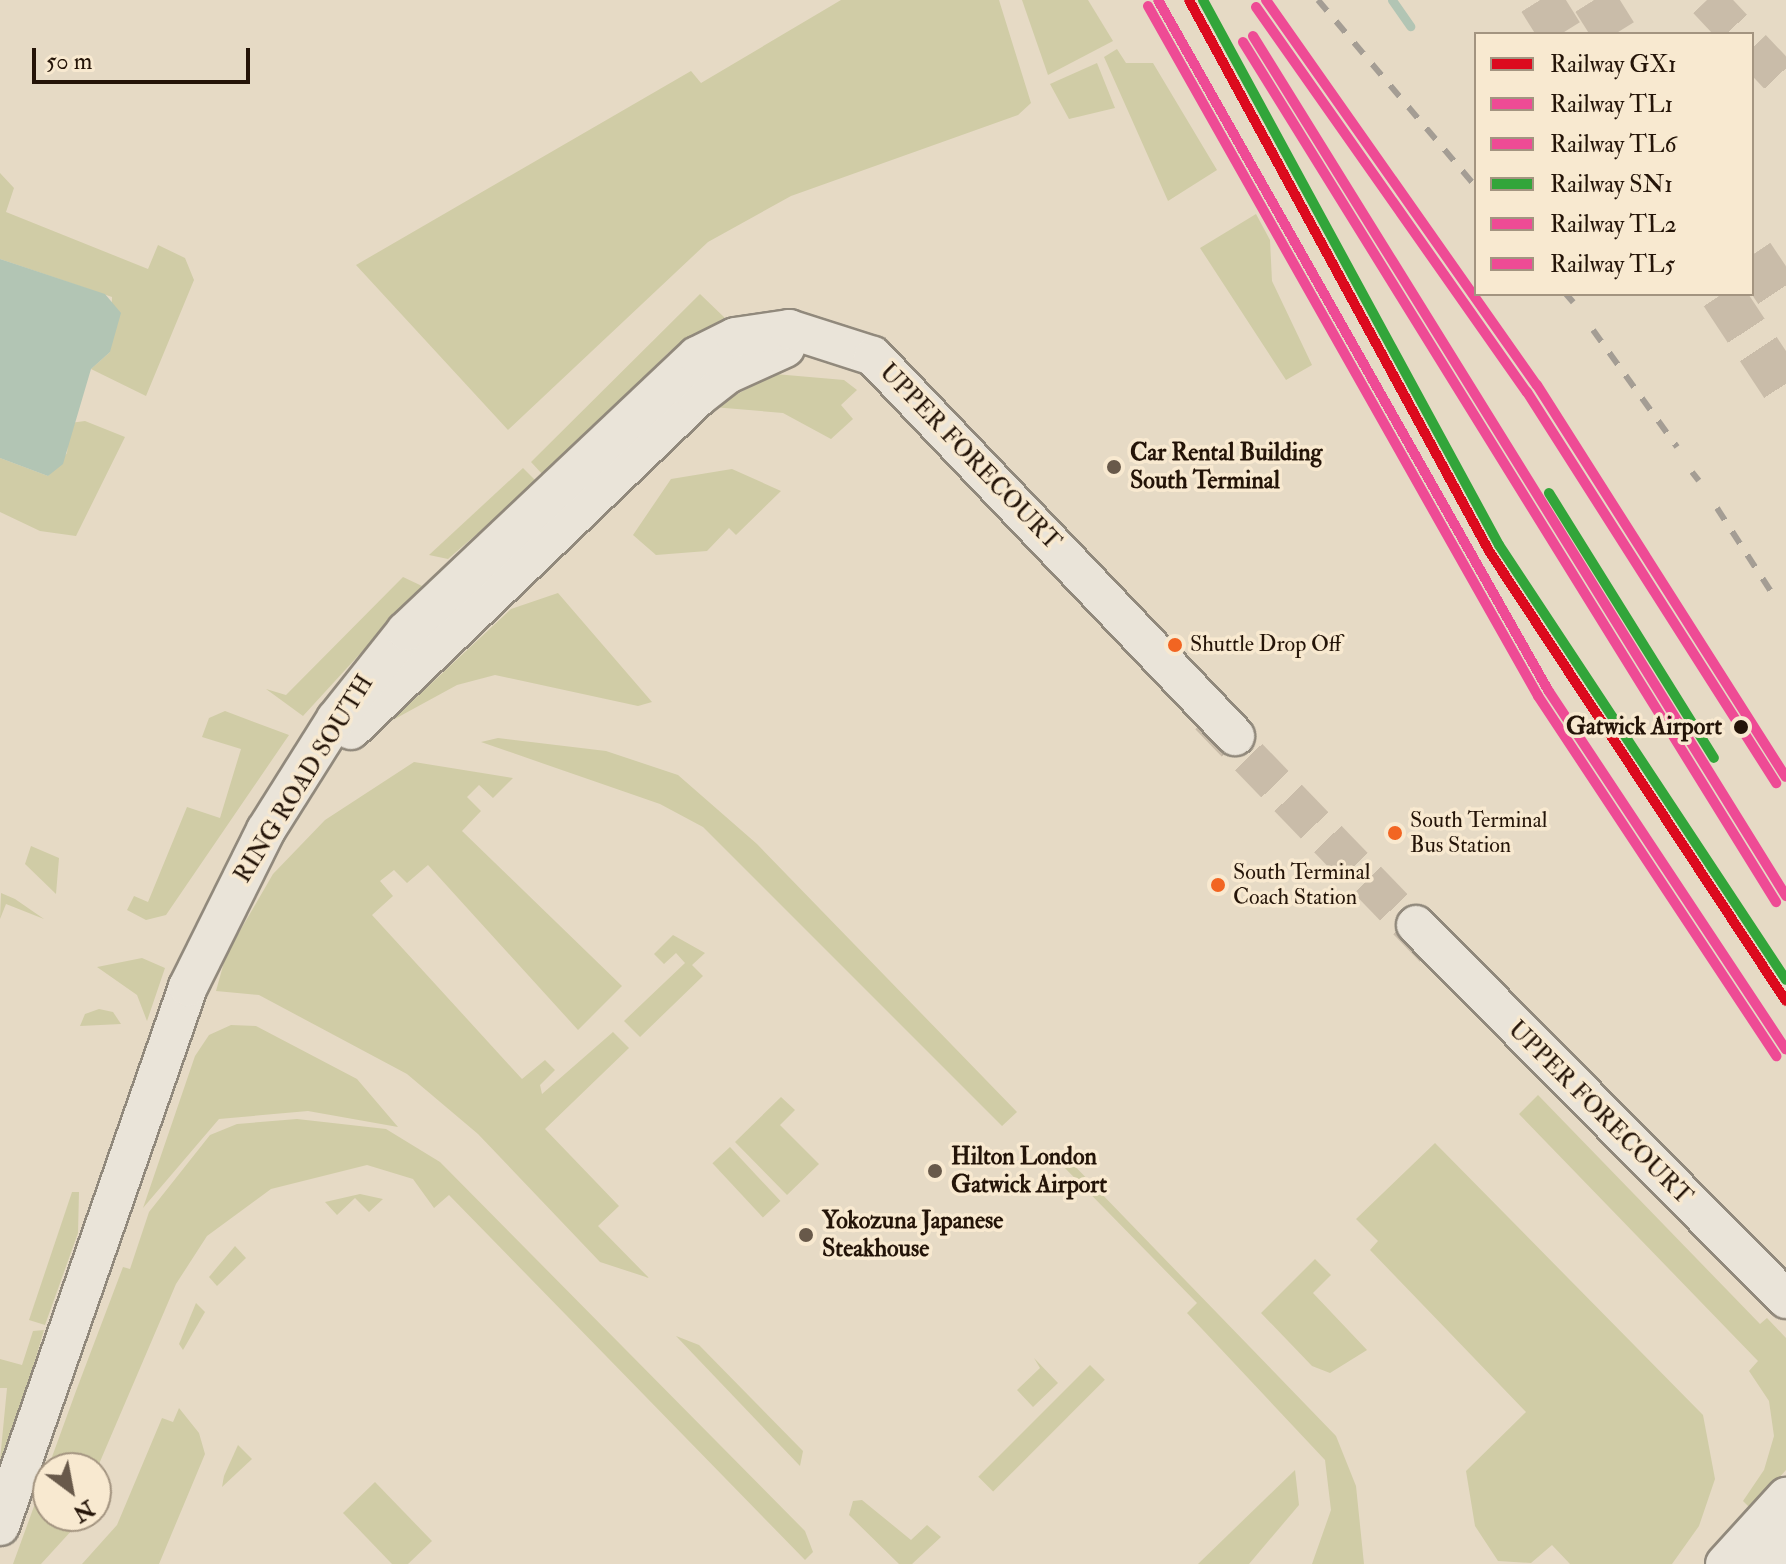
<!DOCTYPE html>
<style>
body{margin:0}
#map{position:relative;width:1786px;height:1564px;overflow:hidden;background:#e6dac5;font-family:"IM FELL Double Pica",serif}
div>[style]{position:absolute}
.green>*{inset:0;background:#d0cca6;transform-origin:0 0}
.water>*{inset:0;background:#b2c5b4}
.stream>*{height:9px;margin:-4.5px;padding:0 4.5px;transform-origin:4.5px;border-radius:4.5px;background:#b2c5b4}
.minor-tunnel>*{height:38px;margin-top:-19px;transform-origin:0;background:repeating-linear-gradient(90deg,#c9bca9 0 38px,transparent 0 57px)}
.major-tunnel>*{height:44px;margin-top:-22px;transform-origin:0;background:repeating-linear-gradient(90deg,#c9bca9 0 44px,transparent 0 66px)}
.roads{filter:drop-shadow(2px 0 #91897c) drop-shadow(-2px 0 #91897c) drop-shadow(0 2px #91897c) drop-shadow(0 -2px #91897c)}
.minor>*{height:38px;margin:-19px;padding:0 19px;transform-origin:19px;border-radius:19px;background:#eae4d9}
.rail>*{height:6px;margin-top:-3px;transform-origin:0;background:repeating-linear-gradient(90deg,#a49d94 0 14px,transparent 0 28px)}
.rail-1>*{height:10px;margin:-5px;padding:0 5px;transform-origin:5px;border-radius:5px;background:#dc0a1e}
.rail-2>*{height:10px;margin:-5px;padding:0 5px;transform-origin:5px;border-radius:5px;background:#ee4b95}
.rail-3>*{height:10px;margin:-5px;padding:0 5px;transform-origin:5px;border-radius:5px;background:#ee4b95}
.rail-4>*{height:10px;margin:-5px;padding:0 5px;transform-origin:5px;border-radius:5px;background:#32a53a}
.rail-5>*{height:10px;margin:-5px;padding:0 5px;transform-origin:5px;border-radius:5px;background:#ee4b95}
.rail-6>*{height:10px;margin:-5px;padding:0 5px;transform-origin:5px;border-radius:5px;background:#ee4b95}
.dots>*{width:22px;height:22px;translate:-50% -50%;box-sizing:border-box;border:4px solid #f8e9d0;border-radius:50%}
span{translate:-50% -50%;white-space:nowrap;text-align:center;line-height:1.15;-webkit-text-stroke:7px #f8e9d0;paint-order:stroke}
.bus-label{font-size:22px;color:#241408}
.left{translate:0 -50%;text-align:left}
.poi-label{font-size:24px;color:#241408;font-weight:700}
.street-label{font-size:24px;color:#241408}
.stop-label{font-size:24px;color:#241408;font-weight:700}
.right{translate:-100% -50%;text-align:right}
.legend{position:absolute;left:1474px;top:32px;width:280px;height:264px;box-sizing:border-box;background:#f8e9d0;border:2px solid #a39480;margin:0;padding:10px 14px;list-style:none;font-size:24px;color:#241408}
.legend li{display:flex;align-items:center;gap:16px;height:40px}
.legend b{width:40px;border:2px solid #a39480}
.north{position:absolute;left:32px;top:1452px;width:80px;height:80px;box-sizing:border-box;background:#f8e9d0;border:2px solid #a39480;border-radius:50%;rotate:148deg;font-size:22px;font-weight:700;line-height:32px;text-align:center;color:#241408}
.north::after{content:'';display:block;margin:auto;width:28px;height:36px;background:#68594a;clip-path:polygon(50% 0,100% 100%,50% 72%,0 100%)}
.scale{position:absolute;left:32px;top:48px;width:218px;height:36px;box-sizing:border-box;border:4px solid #241408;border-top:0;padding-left:10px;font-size:24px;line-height:28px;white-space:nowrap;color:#241408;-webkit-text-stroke:6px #f8e9d0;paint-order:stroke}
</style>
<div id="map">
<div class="green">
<div style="clip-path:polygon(841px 0,999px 0,1031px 103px,1018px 115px,791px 196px,708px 242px,508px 430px,356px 265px,691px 71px,701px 83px)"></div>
<div style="clip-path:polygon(1022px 0,1088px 0,1113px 41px,1048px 75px)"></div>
<div style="clip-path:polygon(1117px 49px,1126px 63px,1153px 63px,1217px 170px,1168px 201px,1104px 57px)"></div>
<div style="clip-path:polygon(1097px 63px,1115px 108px,1069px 119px,1050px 84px)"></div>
<div style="clip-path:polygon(0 173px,14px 188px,6px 212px,148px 269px,158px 245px,185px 258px,194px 280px,146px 396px,91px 369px,110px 352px,112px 297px,0 259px)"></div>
<div style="clip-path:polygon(1256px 214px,1270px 240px,1272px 281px,1312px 365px,1286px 380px,1200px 248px)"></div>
<div style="clip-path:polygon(700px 294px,726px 319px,670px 351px,544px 476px,531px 462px)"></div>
<div style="clip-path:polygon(775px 374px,844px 380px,857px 390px,841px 405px,853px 419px,831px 439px,783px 413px,713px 407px)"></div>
<div style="clip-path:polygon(85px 421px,125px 437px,76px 536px,40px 531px,0 512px,0 458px,48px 476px,67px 453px,70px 423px)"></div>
<div style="clip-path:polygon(523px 468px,537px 482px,448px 559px,429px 555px)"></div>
<div style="clip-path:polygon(732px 469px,781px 491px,736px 535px,729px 528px,707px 551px,656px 555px,633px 535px,671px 479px)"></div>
<div style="clip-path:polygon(403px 577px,422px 586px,303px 716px,266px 689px,286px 695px)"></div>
<div style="clip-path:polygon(558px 593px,652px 702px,638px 706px,495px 675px,457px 685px,391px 721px,511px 609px)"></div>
<div style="clip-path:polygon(225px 711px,289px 735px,166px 915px,146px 920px,127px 910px,134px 896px,148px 902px,187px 807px,220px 818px,241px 749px,202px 737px,209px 718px)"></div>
<div style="clip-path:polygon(498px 738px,606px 751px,678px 775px,757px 844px,1017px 1112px,1002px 1126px,703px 827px,660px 804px,481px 742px)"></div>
<div style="clip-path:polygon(414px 762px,513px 778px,493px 798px,479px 785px,467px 797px,481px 811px,462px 831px,622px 986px,578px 1030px,428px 865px,407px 883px,394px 870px,380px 881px,393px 896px,372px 915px,522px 1079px,545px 1060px,555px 1070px,540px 1085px,542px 1094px,613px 1032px,629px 1048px,545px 1129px,619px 1206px,598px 1226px,649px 1278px,600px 1262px,478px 1134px,407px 1074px,259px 995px,216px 991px,226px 955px,273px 874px,325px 820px)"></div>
<div style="clip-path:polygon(31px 846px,59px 858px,56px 894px,25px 864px)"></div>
<div style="clip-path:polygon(1px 893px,15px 899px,44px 919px,6px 904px,0 919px)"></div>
<div style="clip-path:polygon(673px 935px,705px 953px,692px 965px,703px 976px,640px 1037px,624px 1021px,685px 963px,676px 953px,664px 964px,654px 954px)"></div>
<div style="clip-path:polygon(142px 958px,165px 968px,147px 1021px,137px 995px,97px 967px)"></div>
<div style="clip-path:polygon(99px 1009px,113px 1012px,121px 1024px,80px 1026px,85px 1014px)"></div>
<div style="clip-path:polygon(231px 1025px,256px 1026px,357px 1079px,398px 1127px,308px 1111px,219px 1119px,143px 1208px,195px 1056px,209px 1035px)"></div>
<div style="clip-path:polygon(1538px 1095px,1760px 1324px,1767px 1318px,1786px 1338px,1786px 1470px,1751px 1509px,1743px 1501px,1764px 1470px,1774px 1436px,1769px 1401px,1749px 1371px,1758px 1361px,1519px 1114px)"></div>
<div style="clip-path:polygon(781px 1097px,795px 1110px,780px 1125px,819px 1164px,787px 1195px,735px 1142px)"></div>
<div style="clip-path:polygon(297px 1119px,386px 1129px,440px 1162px,805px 1531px,813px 1552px,805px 1560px,449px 1195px,434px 1208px,413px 1179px,367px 1165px,271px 1189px,207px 1236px,176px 1284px,96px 1471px,48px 1468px,48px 1516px,79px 1516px,73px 1529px,41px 1564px,13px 1564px,76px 1391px,123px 1267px,130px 1269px,149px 1212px,210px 1135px,237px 1124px)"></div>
<div style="clip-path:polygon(1435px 1143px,1703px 1415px,1715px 1479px,1699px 1526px,1672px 1564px,1570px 1564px,1552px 1545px,1531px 1563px,1498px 1561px,1475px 1526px,1466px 1471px,1526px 1412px,1370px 1250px,1378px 1241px,1356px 1219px)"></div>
<div style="left:730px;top:1147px;width:74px;height:24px;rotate:47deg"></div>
<div style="clip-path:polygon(1066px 1157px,1336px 1436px,1356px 1486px,1364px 1564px,1312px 1564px,1331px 1510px,1325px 1460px,1187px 1313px,1197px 1303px,1060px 1163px)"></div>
<div style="clip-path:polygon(72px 1192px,79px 1192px,78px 1233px,45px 1325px,29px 1320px)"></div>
<div style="clip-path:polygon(360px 1194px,383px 1199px,369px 1212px,355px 1198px,337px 1215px,325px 1202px)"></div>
<div style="clip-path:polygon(235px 1246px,246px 1258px,217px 1286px,209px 1277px)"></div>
<div style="clip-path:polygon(1315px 1259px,1331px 1275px,1313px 1293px,1367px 1350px,1330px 1373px,1312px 1366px,1261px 1313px)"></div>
<div style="clip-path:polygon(196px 1303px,205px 1312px,183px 1350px,179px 1344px)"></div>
<div style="clip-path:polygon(44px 1330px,18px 1419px,0 1460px,7px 1388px,0 1388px,0 1359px,22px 1365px,33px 1331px)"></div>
<div style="clip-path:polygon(676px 1336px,699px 1345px,803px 1451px,800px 1466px)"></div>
<div style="clip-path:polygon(1034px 1358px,1058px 1383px,1033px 1407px,1017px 1390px,1040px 1368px)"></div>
<div style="left:1090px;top:1365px;width:21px;height:158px;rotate:45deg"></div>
<div style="clip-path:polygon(179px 1408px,199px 1433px,205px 1454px,159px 1564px,82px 1564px,117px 1525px,162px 1418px,173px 1422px)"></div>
<div style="clip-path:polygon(238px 1445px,252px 1459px,222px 1487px,224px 1476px)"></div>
<div style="clip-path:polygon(1295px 1470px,1299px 1505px,1249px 1564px,1198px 1564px)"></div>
<div style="clip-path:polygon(375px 1482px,432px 1541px,408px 1564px,392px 1564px,343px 1513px)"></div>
<div style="clip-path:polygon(862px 1500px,911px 1540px,927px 1525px,941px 1537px,912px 1564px,899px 1564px,849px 1515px,853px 1501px)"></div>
</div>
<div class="water">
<div style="clip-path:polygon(0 259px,105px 294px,121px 313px,110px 352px,91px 369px,63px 464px,48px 476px,0 458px)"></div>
</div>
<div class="stream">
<div style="left:1392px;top:0;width:32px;rotate:55deg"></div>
</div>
<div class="minor-tunnel">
<div style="left:1707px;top:0;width:47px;rotate:46.7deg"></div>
<div style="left:1752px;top:48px;width:50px;rotate:46.6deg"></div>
<div style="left:1209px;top:716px;width:327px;rotate:46deg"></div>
</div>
<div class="major-tunnel">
<div style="left:1540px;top:0;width:40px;rotate:58deg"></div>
<div style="left:1594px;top:0;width:40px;rotate:58deg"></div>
<div style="left:1752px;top:255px;width:61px;rotate:56.3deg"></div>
<div style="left:1722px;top:294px;width:116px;rotate:56.6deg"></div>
</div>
<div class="roads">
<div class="minor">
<div style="left:351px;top:730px;width:480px;rotate:-43.8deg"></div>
<div style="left:697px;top:398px;width:39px;rotate:-38deg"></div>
<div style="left:728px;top:374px;width:63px;rotate:-24.5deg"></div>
<div style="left:1416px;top:925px;width:526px;rotate:45.31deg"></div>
<div style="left:0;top:1526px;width:571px;rotate:-70.77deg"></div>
<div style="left:188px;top:987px;width:175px;rotate:-63.6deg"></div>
<div style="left:266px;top:830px;width:131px;rotate:-57.8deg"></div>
<div style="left:336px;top:719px;width:112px;rotate:-51.5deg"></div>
<div style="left:406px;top:631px;width:400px;rotate:-43.4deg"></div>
<div style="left:697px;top:356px;width:42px;rotate:-26.6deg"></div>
<div style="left:735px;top:337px;width:55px;rotate:-8.4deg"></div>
<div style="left:789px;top:329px;width:88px;rotate:17.8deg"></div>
<div style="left:873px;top:356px;width:525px;rotate:46.39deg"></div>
<div style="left:1725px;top:1564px;width:91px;rotate:-47.7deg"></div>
<div style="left:1764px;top:1564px;width:33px;rotate:-49deg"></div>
</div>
</div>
<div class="rail">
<div style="left:1318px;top:0;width:245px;rotate:49.8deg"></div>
<div style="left:1566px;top:294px;width:11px;rotate:49deg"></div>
<div style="left:1593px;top:330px;width:144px;rotate:54.3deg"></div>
<div style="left:1692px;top:472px;width:11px;rotate:52deg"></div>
<div style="left:1717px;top:508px;width:98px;rotate:57.1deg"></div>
</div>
<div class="rail-1">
<div style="left:1189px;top:0;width:627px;rotate:61.43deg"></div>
<div style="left:1489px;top:551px;width:539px;rotate:56.58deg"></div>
</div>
<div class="rail-2">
<div style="left:1158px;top:0;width:793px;rotate:60.52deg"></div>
<div style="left:1548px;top:690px;width:431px;rotate:56.5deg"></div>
<div style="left:1253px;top:36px;width:1012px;rotate:58.21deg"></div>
</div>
<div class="rail-3">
<div style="left:1148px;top:6px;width:793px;rotate:60.52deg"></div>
<div style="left:1538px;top:696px;width:432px;rotate:56.5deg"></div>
<div style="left:1243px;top:42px;width:1012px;rotate:58.21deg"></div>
</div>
<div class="rail-4">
<div style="left:1203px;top:0;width:620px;rotate:61.49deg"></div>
<div style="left:1499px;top:545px;width:521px;rotate:56.58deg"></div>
<div style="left:1549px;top:493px;width:312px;rotate:58.1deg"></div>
</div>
<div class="rail-5">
<div style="left:1266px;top:0;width:471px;rotate:54.9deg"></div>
<div style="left:1537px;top:385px;width:464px;rotate:57.6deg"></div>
</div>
<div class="rail-6">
<div style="left:1256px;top:7px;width:471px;rotate:54.9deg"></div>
<div style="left:1527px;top:392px;width:464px;rotate:57.5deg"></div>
</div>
<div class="dots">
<div style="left:1114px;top:467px;background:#68594a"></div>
<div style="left:1175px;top:645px;background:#f26522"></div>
<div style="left:1741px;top:727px;background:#241408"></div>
<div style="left:1395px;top:833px;background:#f26522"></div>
<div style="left:1218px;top:885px;background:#f26522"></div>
<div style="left:935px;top:1171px;background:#68594a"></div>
<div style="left:806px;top:1235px;background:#68594a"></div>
</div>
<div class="bus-label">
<span class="left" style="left:1190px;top:645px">Shuttle Drop Off</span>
<span class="left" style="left:1410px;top:833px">South Terminal<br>Bus Station</span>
<span class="left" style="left:1233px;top:885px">South Terminal<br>Coach Station</span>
</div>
<div class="poi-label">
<span class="left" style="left:1130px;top:467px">Car Rental Building<br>South Terminal</span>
<span class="left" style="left:951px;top:1171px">Hilton London<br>Gatwick Airport</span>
<span class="left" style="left:822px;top:1235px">Yokozuna Japanese<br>Steakhouse</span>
</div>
<div class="street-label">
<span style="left:970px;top:457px;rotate:46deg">UPPER FORECOURT</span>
<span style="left:304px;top:779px;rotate:-58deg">RING ROAD SOUTH</span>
<span style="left:1600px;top:1113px;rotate:45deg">UPPER FORECOURT</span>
</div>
<div class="stop-label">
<span class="right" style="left:1722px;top:727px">Gatwick Airport</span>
</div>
<ul class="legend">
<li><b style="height:10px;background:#dc0a1e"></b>Railway GX1</li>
<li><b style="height:10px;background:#ee4b95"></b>Railway TL1</li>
<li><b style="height:10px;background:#ee4b95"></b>Railway TL6</li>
<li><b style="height:10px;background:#32a53a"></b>Railway SN1</li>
<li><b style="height:10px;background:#ee4b95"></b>Railway TL2</li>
<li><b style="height:10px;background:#ee4b95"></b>Railway TL5</li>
</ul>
<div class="north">N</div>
<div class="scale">50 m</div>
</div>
